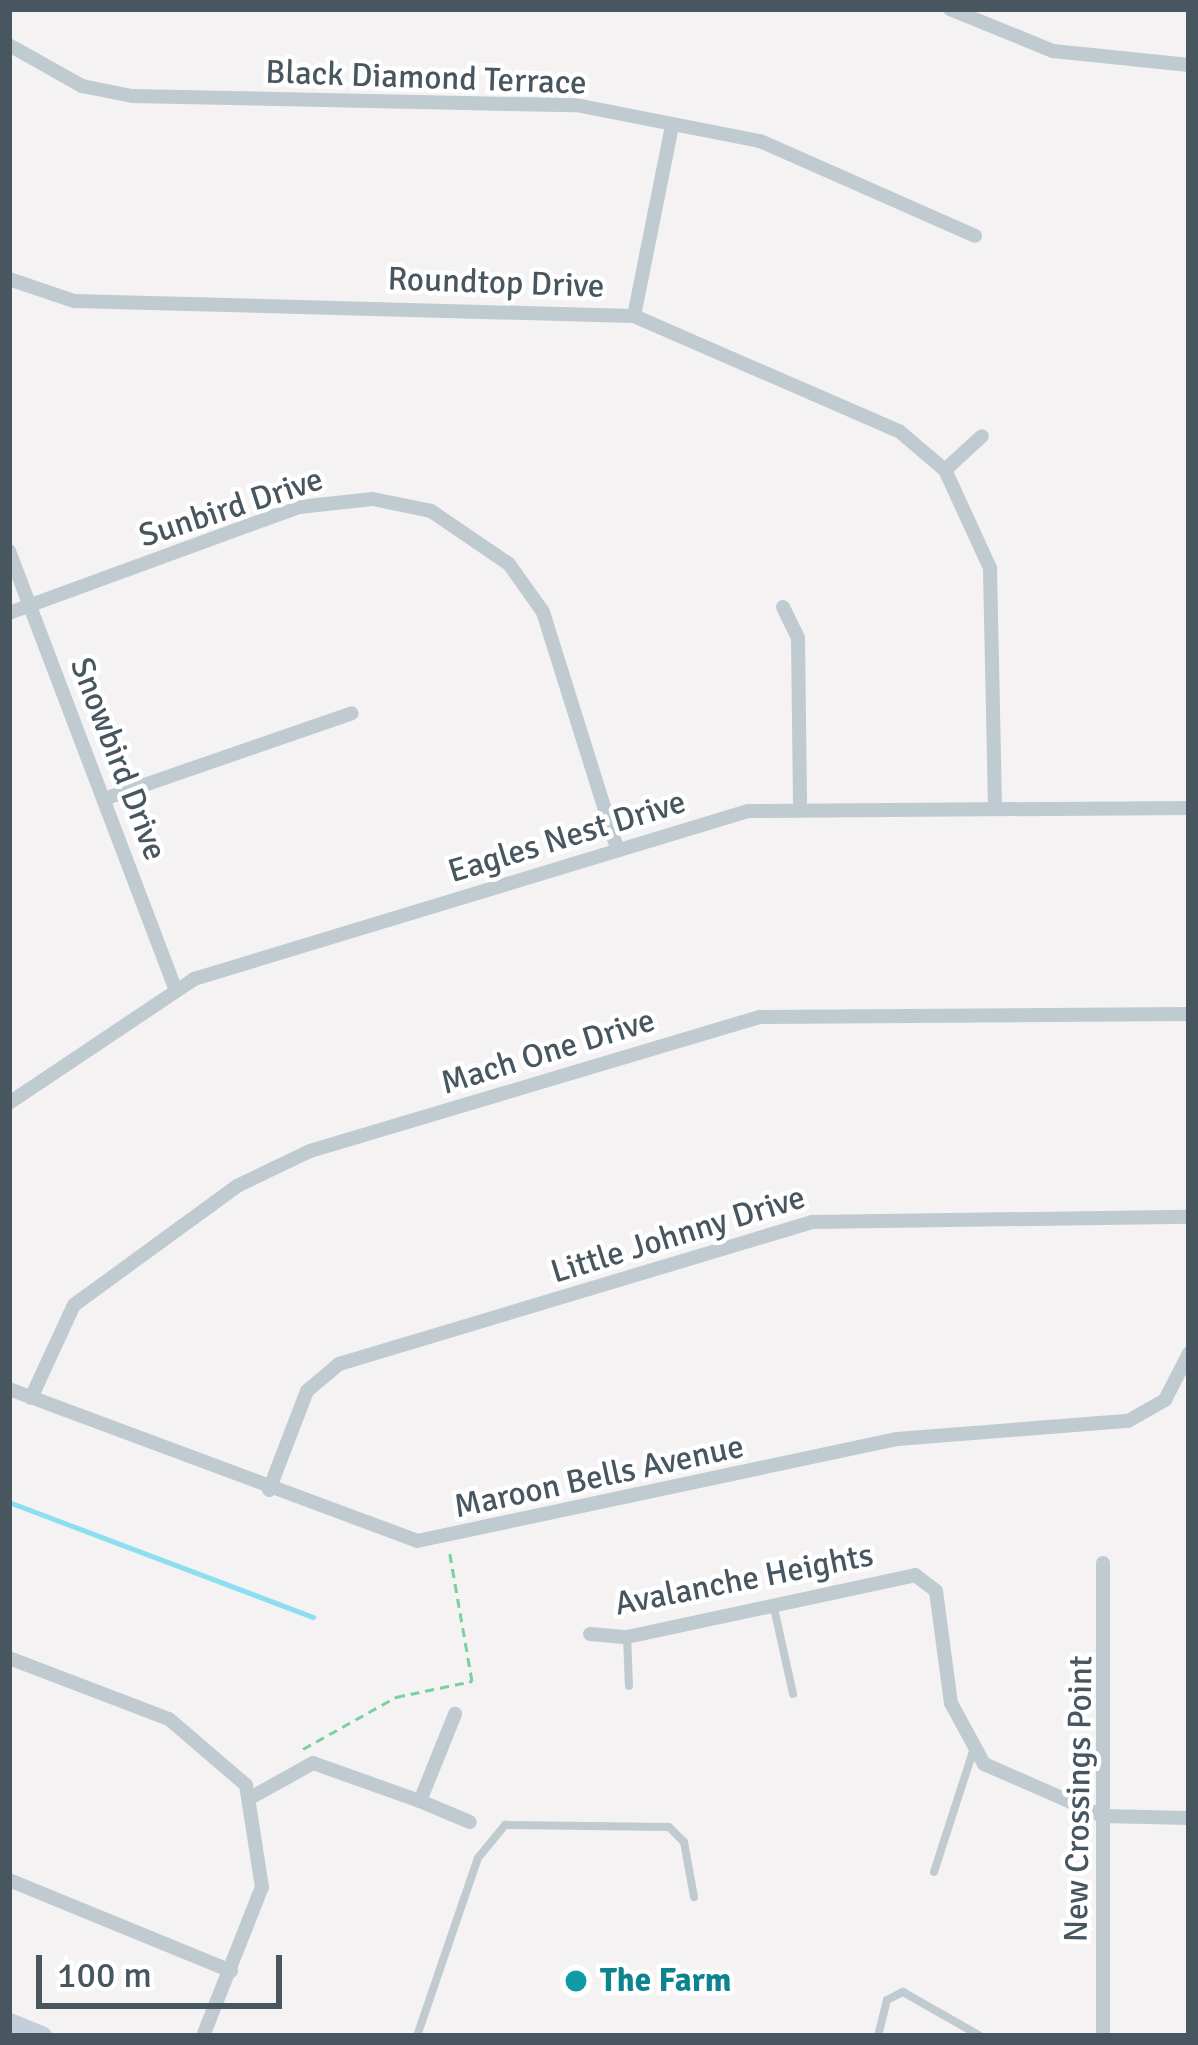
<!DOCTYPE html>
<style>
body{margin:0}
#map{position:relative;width:1198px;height:2045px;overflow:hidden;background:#f4f2f2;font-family:Signika,sans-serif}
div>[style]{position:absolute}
.stream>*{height:4.5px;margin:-2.25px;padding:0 2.25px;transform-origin:2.25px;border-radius:2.25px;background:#8bdff0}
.path>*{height:3px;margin-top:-1.5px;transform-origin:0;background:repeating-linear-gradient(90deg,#76d2a1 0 9px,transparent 0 15px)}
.service>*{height:8px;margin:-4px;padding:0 4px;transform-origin:4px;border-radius:4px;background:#bfcad1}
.minor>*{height:14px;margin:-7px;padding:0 7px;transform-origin:7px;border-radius:7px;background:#bfcad1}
.secondary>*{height:21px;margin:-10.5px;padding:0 10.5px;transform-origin:10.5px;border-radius:10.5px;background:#c2ced9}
.dots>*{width:33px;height:33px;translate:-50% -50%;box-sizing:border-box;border:6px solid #fff;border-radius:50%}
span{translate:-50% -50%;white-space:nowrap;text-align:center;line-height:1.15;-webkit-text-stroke:9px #fff;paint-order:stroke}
.street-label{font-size:33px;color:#485660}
.culture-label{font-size:33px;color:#0d838f;font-weight:700}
.left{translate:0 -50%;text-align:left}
.frame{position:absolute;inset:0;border:12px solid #485660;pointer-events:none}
.scale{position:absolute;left:36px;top:1955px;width:246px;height:54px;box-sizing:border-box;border:6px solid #485660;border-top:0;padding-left:15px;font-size:36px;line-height:42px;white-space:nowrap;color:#485660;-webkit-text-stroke:9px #fff;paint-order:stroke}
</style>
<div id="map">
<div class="stream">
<div style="left:9px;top:1502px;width:325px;rotate:20.7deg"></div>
</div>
<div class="path">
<div style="left:303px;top:1749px;width:107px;rotate:-29.2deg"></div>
<div style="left:396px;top:1697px;width:78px;rotate:-11.9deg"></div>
<div style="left:472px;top:1681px;width:134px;rotate:-99.9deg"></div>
</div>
<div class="service">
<div style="left:774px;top:1608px;width:88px;rotate:77.5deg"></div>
<div style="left:627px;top:1637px;width:49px;rotate:87.7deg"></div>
<div style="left:934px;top:1872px;width:127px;rotate:-72.1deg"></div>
<div style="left:417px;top:2036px;width:188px;rotate:-71.1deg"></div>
<div style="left:478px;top:1858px;width:43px;rotate:-50.7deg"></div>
<div style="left:505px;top:1825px;width:164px;rotate:0.7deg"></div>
<div style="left:669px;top:1827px;width:21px;rotate:45deg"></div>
<div style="left:684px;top:1842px;width:56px;rotate:79.7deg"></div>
<div style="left:878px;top:2036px;width:37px;rotate:-76deg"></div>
<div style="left:887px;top:2000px;width:18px;rotate:-27deg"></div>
<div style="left:903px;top:1992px;width:89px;rotate:29.7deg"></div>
</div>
<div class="minor">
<div style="left:950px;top:9px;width:111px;rotate:22.2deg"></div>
<div style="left:1053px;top:51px;width:137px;rotate:5.9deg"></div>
<div style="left:9px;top:45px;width:84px;rotate:29.3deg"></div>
<div style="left:82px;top:86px;width:51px;rotate:11.3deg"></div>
<div style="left:132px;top:96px;width:444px;rotate:1.2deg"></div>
<div style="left:576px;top:105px;width:187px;rotate:11.1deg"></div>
<div style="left:760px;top:141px;width:235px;rotate:23.8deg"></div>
<div style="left:9px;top:279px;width:69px;rotate:18.7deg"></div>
<div style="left:74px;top:301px;width:560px;rotate:1.53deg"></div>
<div style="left:634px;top:316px;width:289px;rotate:23.5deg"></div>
<div style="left:899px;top:431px;width:60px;rotate:40.3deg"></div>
<div style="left:945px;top:470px;width:108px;rotate:65.3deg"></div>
<div style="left:990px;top:568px;width:239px;rotate:88.8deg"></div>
<div style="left:634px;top:316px;width:195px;rotate:-78.7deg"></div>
<div style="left:945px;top:470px;width:50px;rotate:-42.6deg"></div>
<div style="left:9px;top:551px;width:467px;rotate:69.2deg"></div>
<div style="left:783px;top:607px;width:34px;rotate:64deg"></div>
<div style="left:798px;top:638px;width:170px;rotate:89.3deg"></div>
<div style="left:9px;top:613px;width:309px;rotate:-20.1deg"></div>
<div style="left:299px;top:507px;width:74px;rotate:-6.2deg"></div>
<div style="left:373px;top:499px;width:59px;rotate:11.7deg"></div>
<div style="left:431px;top:511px;width:94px;rotate:34.2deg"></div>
<div style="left:509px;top:564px;width:59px;rotate:54.7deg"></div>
<div style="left:543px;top:612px;width:250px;rotate:72.6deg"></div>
<div style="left:104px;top:799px;width:262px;rotate:-19.1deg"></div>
<div style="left:9px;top:1103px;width:223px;rotate:-33.8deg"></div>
<div style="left:194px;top:979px;width:579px;rotate:-16.87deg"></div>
<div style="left:748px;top:811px;width:441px;rotate:-0.4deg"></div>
<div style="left:9px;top:1389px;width:435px;rotate:20.4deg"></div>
<div style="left:417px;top:1541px;width:491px;rotate:-12deg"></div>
<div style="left:897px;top:1439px;width:232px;rotate:-4.5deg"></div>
<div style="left:1128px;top:1421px;width:43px;rotate:-29.6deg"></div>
<div style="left:1165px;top:1400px;width:53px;rotate:-62.9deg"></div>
<div style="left:31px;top:1398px;width:102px;rotate:-65.2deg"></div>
<div style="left:74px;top:1305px;width:202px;rotate:-36.1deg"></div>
<div style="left:237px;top:1186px;width:81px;rotate:-25.6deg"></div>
<div style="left:310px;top:1151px;width:470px;rotate:-16.6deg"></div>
<div style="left:760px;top:1017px;width:429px;rotate:-0.4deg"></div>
<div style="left:269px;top:1490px;width:106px;rotate:-69deg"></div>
<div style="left:307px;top:1391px;width:42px;rotate:-40.2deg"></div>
<div style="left:339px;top:1364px;width:494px;rotate:-16.7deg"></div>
<div style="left:812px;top:1222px;width:377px;rotate:-0.8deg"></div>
<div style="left:1103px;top:1563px;width:473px;rotate:90deg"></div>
<div style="left:590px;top:1634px;width:37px;rotate:5deg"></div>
<div style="left:627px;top:1637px;width:295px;rotate:-12.1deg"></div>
<div style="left:915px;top:1575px;width:26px;rotate:37deg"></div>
<div style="left:936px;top:1591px;width:113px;rotate:82.4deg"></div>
<div style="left:951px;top:1703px;width:69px;rotate:61.6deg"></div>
<div style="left:984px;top:1764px;width:130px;rotate:23.6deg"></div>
<div style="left:1103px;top:1816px;width:86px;rotate:1.3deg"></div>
<div style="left:9px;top:1658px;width:171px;rotate:20.9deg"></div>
<div style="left:169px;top:1719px;width:101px;rotate:40.6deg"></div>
<div style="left:246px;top:1785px;width:103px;rotate:81.1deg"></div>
<div style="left:262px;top:1887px;width:160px;rotate:111.6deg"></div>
<div style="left:252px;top:1797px;width:70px;rotate:-29.1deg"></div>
<div style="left:313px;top:1763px;width:114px;rotate:19.6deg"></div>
<div style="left:420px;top:1801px;width:94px;rotate:-68.1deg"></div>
<div style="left:420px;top:1801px;width:54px;rotate:22.8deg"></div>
<div style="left:9px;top:1880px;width:240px;rotate:22.3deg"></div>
</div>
<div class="secondary">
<div style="left:9px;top:2023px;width:35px;rotate:22deg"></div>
</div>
<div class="dots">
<div style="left:576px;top:1981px;background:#0f9aa8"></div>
</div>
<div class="street-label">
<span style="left:426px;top:78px;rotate:2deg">Black Diamond Terrace</span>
<span style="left:496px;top:283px;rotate:2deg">Roundtop Drive</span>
<span style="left:231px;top:508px;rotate:-18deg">Sunbird Drive</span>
<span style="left:118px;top:759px;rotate:69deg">Snowbird Drive</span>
<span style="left:567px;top:837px;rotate:-17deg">Eagles Nest Drive</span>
<span style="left:548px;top:1052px;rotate:-17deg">Mach One Drive</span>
<span style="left:678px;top:1235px;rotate:-17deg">Little Johnny Drive</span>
<span style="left:599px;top:1477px;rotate:-12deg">Maroon Bells Avenue</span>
<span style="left:744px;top:1580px;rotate:-11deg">Avalanche Heights</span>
<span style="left:1079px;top:1799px;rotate:-89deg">New Crossings Point</span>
</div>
<div class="culture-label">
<span class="left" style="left:600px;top:1981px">The Farm</span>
</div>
<div class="frame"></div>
<div class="scale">100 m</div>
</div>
